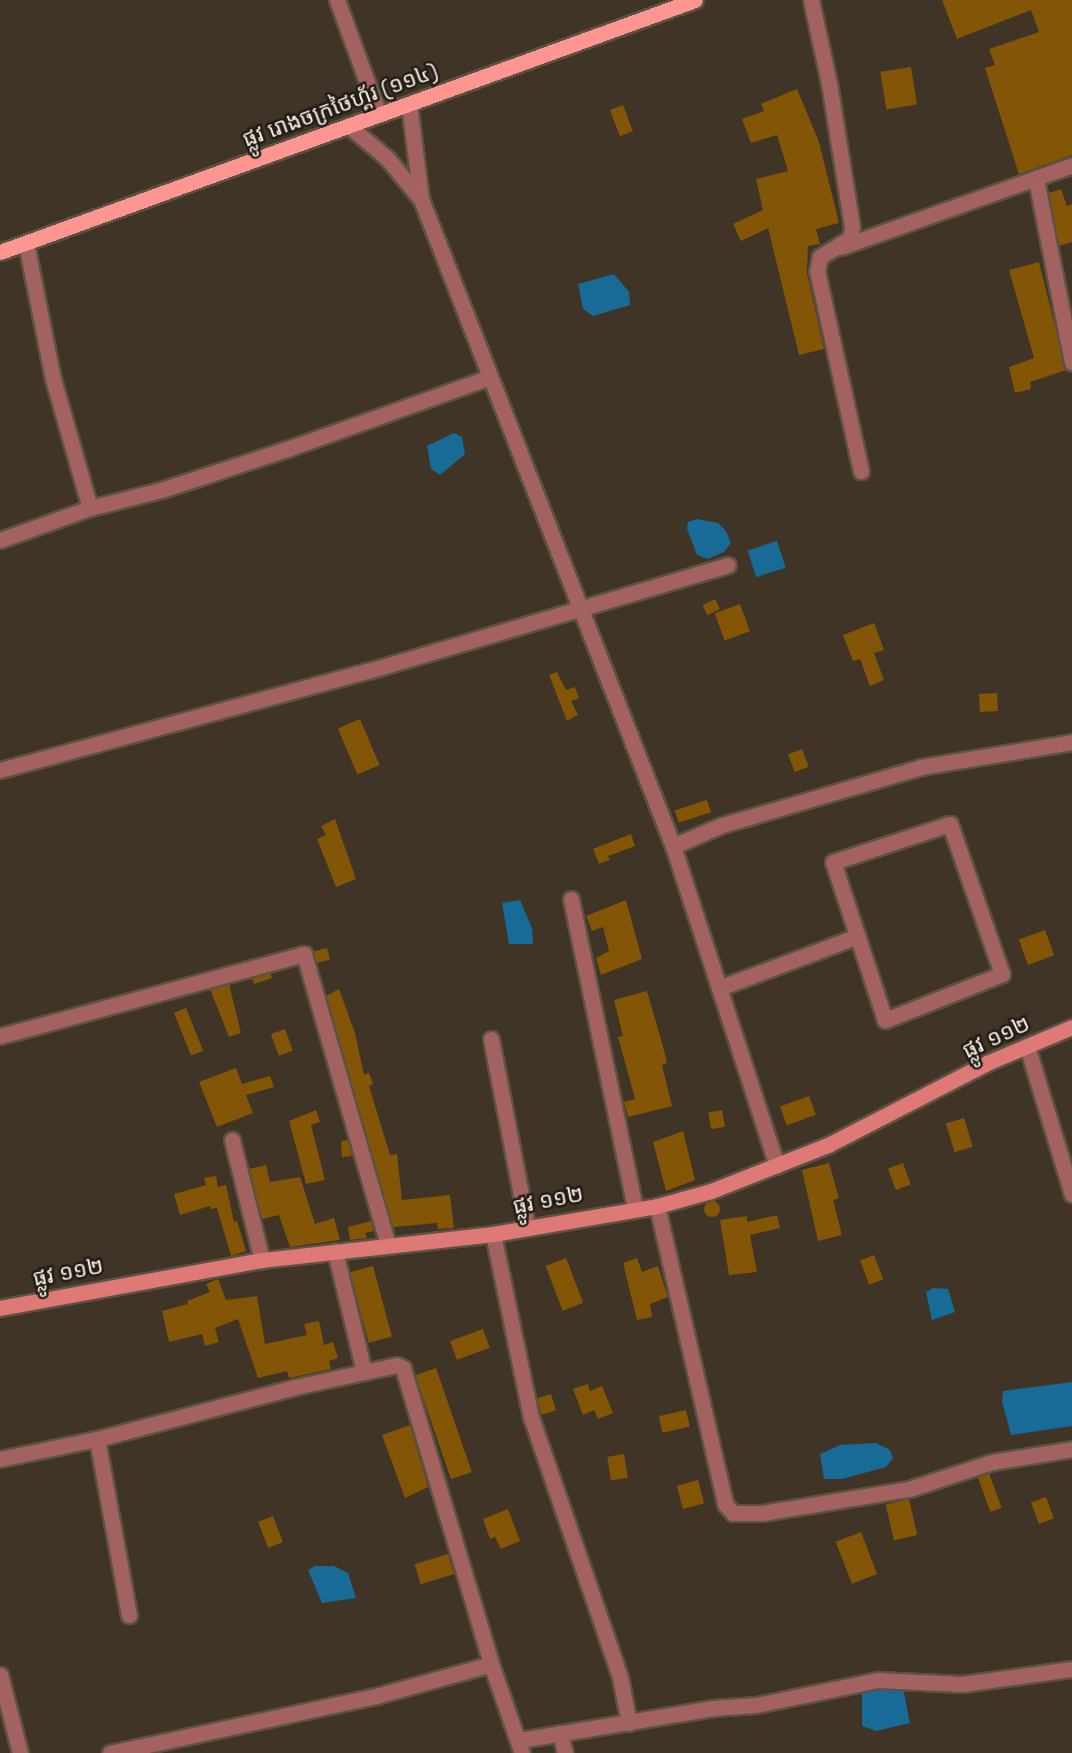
<!DOCTYPE html>
<meta charset="utf-8">
<style>
body{margin:0}
#map{position:relative;width:1072px;height:1753px;overflow:hidden;background:#3f3425;font-family:"Space Grotesk","Noto Sans Khmer",sans-serif}
div>[style]{position:absolute}
.water>*{inset:0;background:#186b96;transform-origin:0 0}
.building>*{inset:0;background:#825507;transform-origin:0 0}
.round{border-radius:50%}
.roads{filter:drop-shadow(2px 0 #5c5244) drop-shadow(-2px 0 #5c5244) drop-shadow(0 2px #5c5244) drop-shadow(0 -2px #5c5244)}
.street>*{height:15px;margin:-7.5px;padding:0 7.5px;transform-origin:7.5px;border-radius:7.5px;background:#a36260}
.secondary>*{height:15px;margin:-7.5px;padding:0 7.5px;transform-origin:7.5px;border-radius:7.5px;background:#de7976}
.primary>*{height:15px;margin:-7.5px;padding:0 7.5px;transform-origin:7.5px;border-radius:7.5px;background:#fd9591}
span{translate:-50% -50%;white-space:nowrap;text-align:center;line-height:1.15;-webkit-text-stroke:5px #221c16;paint-order:stroke}
.street-label{font-size:22px;color:#f6efe6}
</style>
<div id="map">
<div class="water">
<div style="clip-path:polygon(614px 274px,629px 292px,630px 305px,593px 316px,583px 309px,578px 284px)"></div>
<div style="clip-path:polygon(454px 433px,462px 437px,465px 454px,440px 475px,431px 469px,427px 446px)"></div>
<div style="clip-path:polygon(697px 519px,718px 523px,726px 531px,731px 543px,724px 552px,708px 559px,697px 555px,687px 529px,688px 522px)"></div>
<div style="left:777px;top:541px;width:28px;height:31px;rotate:72deg"></div>
<div style="clip-path:polygon(520px 900px,532px 928px,533px 944px,509px 944px,502px 903px)"></div>
<div style="clip-path:polygon(933px 1288px,948px 1289px,955px 1312px,932px 1320px,926px 1292px)"></div>
<div style="clip-path:polygon(1072px 1382px,1072px 1426px,1011px 1435px,1002px 1401px,1003px 1391px)"></div>
<div style="clip-path:polygon(876px 1443px,890px 1450px,893px 1458px,886px 1467px,842px 1479px,824px 1479px,820px 1454px,840px 1445px)"></div>
<div style="clip-path:polygon(315px 1566px,334px 1566px,348px 1573px,356px 1598px,322px 1603px,308px 1570px)"></div>
<div style="clip-path:polygon(902px 1683px,910px 1723px,876px 1731px,862px 1726px,862px 1689px)"></div>
</div>
<div class="building">
<div style="clip-path:polygon(942px 0,1072px 0,1072px 155px,1019px 174px,985px 68px,995px 65px,989px 49px,1039px 32px,1031px 10px,957px 39px)"></div>
<div style="left:911px;top:67px;width:38px;height:31px;rotate:81deg"></div>
<div style="clip-path:polygon(797px 89px,819px 142px,839px 223px,816px 229px,820px 244px,808px 246px,807px 273px,824px 349px,799px 355px,768px 228px,741px 241px,733px 224px,763px 210px,756px 179px,788px 171px,777px 135px,751px 143px,742px 119px,764px 111px,761px 104px)"></div>
<div style="left:623px;top:105px;width:28px;height:14px;rotate:69deg"></div>
<div style="clip-path:polygon(1061px 189px,1067px 206px,1072px 204px,1072px 242px,1059px 246px,1049px 193px)"></div>
<div style="clip-path:polygon(1039px 262px,1066px 370px,1030px 382px,1031px 389px,1015px 393px,1009px 367px,1034px 358px,1009px 270px)"></div>
<div style="left:715px;top:599px;width:11px;height:14px;rotate:63deg"></div>
<div style="left:740px;top:604px;width:29px;height:27px;rotate:70deg"></div>
<div style="clip-path:polygon(874px 623px,884px 650px,874px 653px,884px 680px,870px 686px,860px 659px,853px 661px,843px 635px)"></div>
<div style="clip-path:polygon(557px 672px,566px 690px,575px 687px,579px 698px,571px 701px,578px 715px,567px 721px,549px 675px)"></div>
<div style="left:997px;top:693px;width:18px;height:18px;rotate:87deg"></div>
<div style="left:360px;top:719px;width:50px;height:24px;rotate:67deg"></div>
<div style="left:802px;top:749px;width:19px;height:15px;rotate:69deg"></div>
<div style="left:707px;top:800px;width:13px;height:34px;rotate:72deg"></div>
<div style="clip-path:polygon(335px 819px,356px 879px,336px 887px,317px 839px,326px 835px,321px 826px)"></div>
<div style="clip-path:polygon(631px 834px,635px 846px,608px 856px,610px 860px,599px 864px,593px 849px)"></div>
<div style="clip-path:polygon(626px 900px,642px 959px,601px 975px,596px 958px,609px 951px,603px 927px,592px 931px,586px 916px)"></div>
<div style="left:1045px;top:930px;width:27px;height:28px;rotate:70deg"></div>
<div style="left:327px;top:948px;width:12px;height:14px;rotate:76deg"></div>
<div style="clip-path:polygon(270px 973px,272px 978px,254px 984px,252px 978px)"></div>
<div style="clip-path:polygon(229px 984px,241px 1033px,229px 1037px,210px 989px)"></div>
<div style="clip-path:polygon(339px 989px,355px 1033px,364px 1075px,369px 1073px,373px 1084px,369px 1086px,390px 1155px,397px 1154px,402px 1200px,450px 1195px,454px 1228px,438px 1229px,437px 1223px,393px 1227px,326px 996px)"></div>
<div style="clip-path:polygon(647px 991px,664px 1050px,667px 1063px,662px 1065px,672px 1106px,628px 1117px,624px 1102px,635px 1099px,618px 1037px,623px 1036px,614px 1000px)"></div>
<div style="left:186px;top:1008px;width:46px;height:13px;rotate:68deg"></div>
<div style="left:285px;top:1029px;width:23px;height:15px;rotate:70deg"></div>
<div style="clip-path:polygon(236px 1068px,242px 1084px,270px 1076px,274px 1087px,246px 1095px,253px 1113px,217px 1127px,199px 1082px)"></div>
<div style="left:809px;top:1096px;width:20px;height:31px;rotate:70deg"></div>
<div style="clip-path:polygon(316px 1110px,320px 1122px,311px 1125px,325px 1180px,306px 1184px,289px 1121px)"></div>
<div style="left:722px;top:1110px;width:17px;height:14px;rotate:80deg"></div>
<div style="left:964px;top:1118px;width:30px;height:19px;rotate:73deg"></div>
<div style="clip-path:polygon(683px 1131px,695px 1180px,666px 1191px,653px 1142px)"></div>
<div style="clip-path:polygon(348px 1140px,352px 1156px,342px 1157px,341px 1141px)"></div>
<div style="clip-path:polygon(829px 1163px,839px 1198px,833px 1200px,842px 1235px,818px 1241px,802px 1170px)"></div>
<div style="left:903px;top:1163px;width:23px;height:16px;rotate:70deg"></div>
<div style="clip-path:polygon(266px 1165px,270px 1182px,300px 1177px,315px 1224px,334px 1218px,340px 1240px,290px 1247px,279px 1215px,262px 1219px,249px 1169px)"></div>
<div style="clip-path:polygon(216px 1176px,218px 1187px,226px 1185px,234px 1222px,237px 1221px,246px 1251px,231px 1256px,217px 1208px,211px 1209px,210px 1206px,180px 1215px,174px 1194px,206px 1185px,204px 1178px)"></div>
<div class="round" style="left:704px;top:1201px;width:16px;height:16px"></div>
<div style="clip-path:polygon(777px 1215px,780px 1228px,750px 1235px,757px 1272px,729px 1275px,720px 1220px,747px 1216px,747px 1222px)"></div>
<div style="clip-path:polygon(371px 1221px,374px 1231px,365px 1233px,367px 1238px,350px 1240px,348px 1227px)"></div>
<div style="left:874px;top:1255px;width:26px;height:15px;rotate:69deg"></div>
<div style="left:566px;top:1258px;width:48px;height:22px;rotate:69deg"></div>
<div style="clip-path:polygon(637px 1258px,642px 1272px,658px 1266px,668px 1297px,650px 1304px,652px 1317px,637px 1320px,623px 1263px)"></div>
<div style="left:373px;top:1266px;width:73px;height:24px;rotate:75deg"></div>
<div style="clip-path:polygon(218px 1279px,226px 1300px,257px 1296px,265px 1344px,307px 1335px,304px 1324px,319px 1321px,324px 1345px,333px 1342px,338px 1358px,329px 1361px,331px 1369px,289px 1378px,287px 1371px,258px 1378px,238px 1319px,215px 1328px,219px 1342px,205px 1346px,202px 1334px,169px 1342px,162px 1311px,188px 1304px,187px 1301px,210px 1292px,206px 1284px)"></div>
<div style="left:483px;top:1329px;width:20px;height:35px;rotate:70deg"></div>
<div style="left:436px;top:1368px;width:110px;height:22px;rotate:71deg"></div>
<div style="clip-path:polygon(588px 1384px,590px 1391px,602px 1386px,613px 1413px,598px 1419px,594px 1410px,583px 1415px,573px 1389px)"></div>
<div style="left:551px;top:1394px;width:17px;height:15px;rotate:73deg"></div>
<div style="left:686px;top:1410px;width:17px;height:28px;rotate:77deg"></div>
<div style="clip-path:polygon(410px 1425px,428px 1487px,405px 1498px,382px 1435px)"></div>
<div style="left:624px;top:1454px;width:24px;height:17px;rotate:81deg"></div>
<div style="left:989px;top:1473px;width:37px;height:12px;rotate:70deg"></div>
<div style="left:698px;top:1480px;width:24px;height:22px;rotate:75deg"></div>
<div style="left:1046px;top:1497px;width:23px;height:16px;rotate:70deg"></div>
<div style="left:909px;top:1499px;width:37px;height:24px;rotate:77deg"></div>
<div style="clip-path:polygon(508px 1509px,520px 1541px,501px 1549px,495px 1537px,490px 1539px,483px 1519px)"></div>
<div style="left:273px;top:1516px;width:28px;height:16px;rotate:69deg"></div>
<div style="left:861px;top:1532px;width:45px;height:27px;rotate:69deg"></div>
<div style="left:448px;top:1554px;width:21px;height:35px;rotate:73deg"></div>
</div>
<div class="roads">
<div class="street">
<div style="left:337px;top:0;width:122px;rotate:69.9deg"></div>
<div style="left:811px;top:0;width:85px;rotate:77.8deg"></div>
<div style="left:829px;top:83px;width:146px;rotate:80.9deg"></div>
<div style="left:852px;top:227px;width:11px;rotate:100deg"></div>
<div style="left:850px;top:238px;width:36px;rotate:148deg"></div>
<div style="left:820px;top:257px;width:14px;rotate:102deg"></div>
<div style="left:817px;top:271px;width:205px;rotate:77.6deg"></div>
<div style="left:409px;top:104px;width:96px;rotate:82.8deg"></div>
<div style="left:421px;top:199px;width:694px;rotate:68.72deg"></div>
<div style="left:673px;top:846px;width:336px;rotate:72deg"></div>
<div style="left:349px;top:126px;width:50px;rotate:40.1deg"></div>
<div style="left:387px;top:158px;width:50px;rotate:50.6deg"></div>
<div style="left:1036px;top:179px;width:187px;rotate:78.9deg"></div>
<div style="left:26px;top:243px;width:139px;rotate:78.8deg"></div>
<div style="left:53px;top:379px;width:134px;rotate:74deg"></div>
<div style="left:841px;top:247px;width:245px;rotate:-19.5deg"></div>
<div style="left:0;top:540px;width:96px;rotate:-19.6deg"></div>
<div style="left:90px;top:508px;width:73px;rotate:-14.2deg"></div>
<div style="left:161px;top:490px;width:133px;rotate:-18deg"></div>
<div style="left:287px;top:449px;width:215px;rotate:-19.5deg"></div>
<div style="left:0;top:770px;width:381px;rotate:-15.1deg"></div>
<div style="left:368px;top:671px;width:375px;rotate:-16.4deg"></div>
<div style="left:950px;top:824px;width:159px;rotate:70.9deg"></div>
<div style="left:1002px;top:974px;width:126px;rotate:158.5deg"></div>
<div style="left:885px;top:1020px;width:166px;rotate:-108.2deg"></div>
<div style="left:833px;top:862px;width:123px;rotate:-18deg"></div>
<div style="left:673px;top:846px;width:53px;rotate:-23.2deg"></div>
<div style="left:722px;top:825px;width:207px;rotate:-16.2deg"></div>
<div style="left:921px;top:767px;width:153px;rotate:-9.4deg"></div>
<div style="left:571px;top:899px;width:315px;rotate:78.3deg"></div>
<div style="left:719px;top:988px;width:148px;rotate:-20.5deg"></div>
<div style="left:0;top:1036px;width:315px;rotate:-15.1deg"></div>
<div style="left:304px;top:954px;width:303px;rotate:73.9deg"></div>
<div style="left:491px;top:1039px;width:190px;rotate:79.1deg"></div>
<div style="left:1027px;top:1046px;width:155px;rotate:73.1deg"></div>
<div style="left:232px;top:1140px;width:124px;rotate:76deg"></div>
<div style="left:657px;top:1206px;width:306px;rotate:77.1deg"></div>
<div style="left:725px;top:1504px;width:12px;rotate:48deg"></div>
<div style="left:733px;top:1513px;width:29px"></div>
<div style="left:762px;top:1513px;width:149px;rotate:-9.3deg"></div>
<div style="left:909px;top:1489px;width:87px;rotate:-18deg"></div>
<div style="left:992px;top:1462px;width:81px;rotate:-9.2deg"></div>
<div style="left:493px;top:1234px;width:187px;rotate:78.3deg"></div>
<div style="left:531px;top:1417px;width:275px;rotate:71.1deg"></div>
<div style="left:620px;top:1677px;width:47px;rotate:78.9deg"></div>
<div style="left:335px;top:1251px;width:124px;rotate:76.5deg"></div>
<div style="left:97px;top:1439px;width:179px;rotate:79.7deg"></div>
<div style="left:0;top:1459px;width:99px;rotate:-11.7deg"></div>
<div style="left:97px;top:1439px;width:205px;rotate:-14.7deg"></div>
<div style="left:295px;top:1387px;width:104px;rotate:-12.2deg"></div>
<div style="left:397px;top:1365px;width:7px;rotate:27deg"></div>
<div style="left:403px;top:1368px;width:309px;rotate:73.4deg"></div>
<div style="left:491px;top:1664px;width:94px;rotate:70.8deg"></div>
<div style="left:0;top:1675px;width:81px;rotate:75.6deg"></div>
<div style="left:560px;top:1733px;width:21px;rotate:76deg"></div>
<div style="left:520px;top:1740px;width:196px;rotate:-9.4deg"></div>
<div style="left:713px;top:1708px;width:43px;rotate:-4deg"></div>
<div style="left:756px;top:1705px;width:125px;rotate:-11.6deg"></div>
<div style="left:878px;top:1680px;width:84px;rotate:2.7deg"></div>
<div style="left:962px;top:1684px;width:111px;rotate:-7.8deg"></div>
<div style="left:110px;top:1753px;width:272px;rotate:-12.1deg"></div>
<div style="left:376px;top:1696px;width:119px;rotate:-15.5deg"></div>
</div>
<div class="secondary">
<div style="left:0;top:1308px;width:266px;rotate:-10.4deg"></div>
<div style="left:262px;top:1260px;width:232px;rotate:-6.4deg"></div>
<div style="left:493px;top:1234px;width:166px;rotate:-9.7deg"></div>
<div style="left:657px;top:1206px;width:56px;rotate:-15.5deg"></div>
<div style="left:711px;top:1191px;width:126px;rotate:-21.5deg"></div>
<div style="left:828px;top:1145px;width:179px;rotate:-27.3deg"></div>
<div style="left:987px;top:1063px;width:92px;rotate:-23deg"></div>
</div>
<div class="primary">
<div style="left:0;top:252px;width:739px;rotate:-19.93deg"></div>
</div>
</div>
<div class="street-label">
<span style="left:340px;top:105px;rotate:-20deg">ផ្លូវ រោងចក្រថៃហ្គ័រ (១១៤)</span>
<span style="left:996px;top:1037px;rotate:-25deg">ផ្លូវ ១១២</span>
<span style="left:548px;top:1200px;rotate:-11deg">ផ្លូវ ១១២</span>
<span style="left:68px;top:1272px;rotate:-11deg">ផ្លូវ ១១២</span>
</div>
</div>
